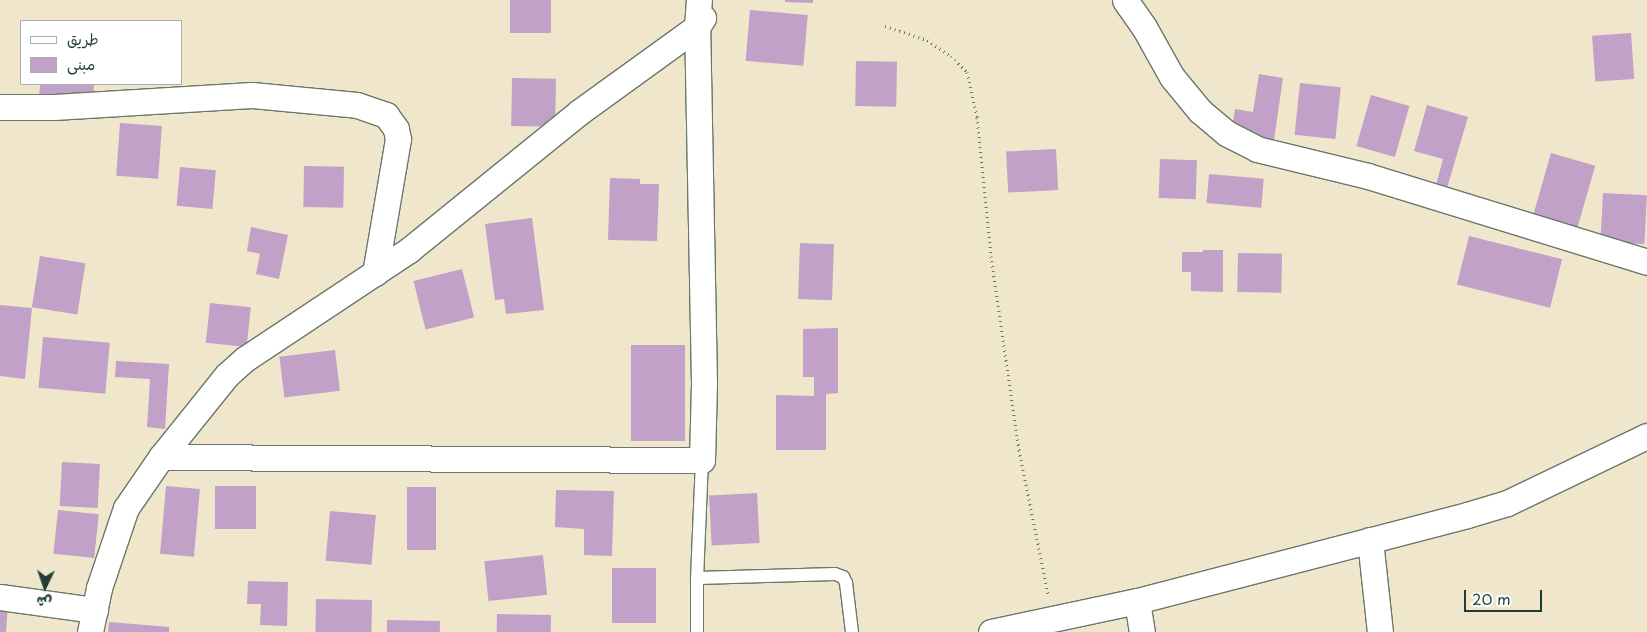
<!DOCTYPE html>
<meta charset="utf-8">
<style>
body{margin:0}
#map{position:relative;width:1647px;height:632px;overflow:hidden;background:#f0e6cb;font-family:"Playpen Sans","Playpen Sans Arabic",sans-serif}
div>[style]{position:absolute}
.building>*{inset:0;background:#c1a1c7;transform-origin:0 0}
.path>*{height:3px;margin-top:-1.5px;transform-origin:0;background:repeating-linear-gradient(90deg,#687869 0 1px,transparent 0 5px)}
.roads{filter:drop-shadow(1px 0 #687869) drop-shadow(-1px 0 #687869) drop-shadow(0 1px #687869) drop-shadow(0 -1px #687869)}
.lane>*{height:12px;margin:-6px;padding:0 6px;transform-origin:6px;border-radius:6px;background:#fff}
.street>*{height:25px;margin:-12.5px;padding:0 12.5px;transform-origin:12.5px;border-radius:12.5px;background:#fff}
span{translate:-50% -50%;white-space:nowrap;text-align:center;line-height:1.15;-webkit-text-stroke:4px #fff;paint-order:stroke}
.legend{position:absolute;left:20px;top:20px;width:162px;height:65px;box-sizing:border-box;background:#fff;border:1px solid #a5b1ae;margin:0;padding:6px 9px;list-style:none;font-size:15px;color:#1f3d34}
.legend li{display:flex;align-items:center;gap:10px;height:25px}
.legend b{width:25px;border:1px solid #a5b1ae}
.north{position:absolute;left:20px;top:562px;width:50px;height:50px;-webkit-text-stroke:4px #fff;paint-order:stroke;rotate:183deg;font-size:14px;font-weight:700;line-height:20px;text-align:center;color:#1f3d34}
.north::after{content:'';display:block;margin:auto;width:18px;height:22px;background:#1f3d34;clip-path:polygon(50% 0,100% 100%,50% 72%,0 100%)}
.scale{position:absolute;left:1464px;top:590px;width:78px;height:22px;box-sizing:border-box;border:2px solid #1f3d34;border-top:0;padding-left:6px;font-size:15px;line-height:18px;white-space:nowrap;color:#1f3d34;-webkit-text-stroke:4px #fff;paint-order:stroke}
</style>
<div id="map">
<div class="building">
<div style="left:510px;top:0;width:41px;height:33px"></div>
<div style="clip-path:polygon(785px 0,813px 0,813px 3px,785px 2px)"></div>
<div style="left:750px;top:10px;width:58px;height:51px;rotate:5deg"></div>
<div style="left:1631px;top:33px;width:46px;height:39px;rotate:86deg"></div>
<div style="left:856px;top:61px;width:41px;height:45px;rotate:1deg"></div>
<div style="clip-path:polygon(1259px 74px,1283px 78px,1274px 140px,1231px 134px,1235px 109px,1253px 112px)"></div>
<div style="left:512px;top:78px;width:44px;height:48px;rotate:1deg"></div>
<div style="left:1300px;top:83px;width:41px;height:52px;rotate:6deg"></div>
<div style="clip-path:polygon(40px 84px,94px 84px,93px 103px,39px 100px)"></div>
<div style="left:1371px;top:95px;width:40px;height:53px;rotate:16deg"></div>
<div style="clip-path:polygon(1427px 105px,1468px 117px,1447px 188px,1436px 185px,1443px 159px,1414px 151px)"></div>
<div style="left:120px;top:123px;width:42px;height:53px;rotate:4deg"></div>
<div style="left:1056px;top:149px;width:41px;height:50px;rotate:87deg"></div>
<div style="left:1551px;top:153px;width:46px;height:73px;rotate:16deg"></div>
<div style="left:1160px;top:159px;width:37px;height:39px;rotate:2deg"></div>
<div style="left:304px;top:166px;width:40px;height:41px;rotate:1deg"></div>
<div style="left:180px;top:167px;width:36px;height:39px;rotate:5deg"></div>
<div style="left:1209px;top:174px;width:55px;height:29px;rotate:5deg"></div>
<div style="clip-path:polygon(610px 178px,640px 179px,640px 184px,659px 184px,657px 241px,608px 240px)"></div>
<div style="left:1603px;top:193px;width:44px;height:49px;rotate:3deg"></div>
<div style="clip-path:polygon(532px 218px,544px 310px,506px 314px,504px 299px,495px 300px,485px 224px)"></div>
<div style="clip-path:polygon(251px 227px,288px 235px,279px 279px,256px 274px,260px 254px,247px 251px)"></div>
<div style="left:1469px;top:236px;width:96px;height:50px;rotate:14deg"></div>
<div style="left:800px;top:243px;width:34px;height:56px;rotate:2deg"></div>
<div style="clip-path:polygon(1203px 250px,1223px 250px,1223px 292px,1191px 291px,1191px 272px,1182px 272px,1182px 252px,1203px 252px)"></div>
<div style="left:1238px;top:253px;width:44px;height:39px;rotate:1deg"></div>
<div style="left:40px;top:256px;width:46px;height:52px;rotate:9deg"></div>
<div style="left:462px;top:269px;width:50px;height:50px;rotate:76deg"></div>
<div style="left:210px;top:303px;width:41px;height:40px;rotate:6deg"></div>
<div style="clip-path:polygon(0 305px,32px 308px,25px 379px,0 376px)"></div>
<div style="clip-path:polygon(838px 328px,838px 393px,826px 394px,826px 450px,776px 450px,776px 395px,814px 396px,814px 377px,803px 377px,803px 329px)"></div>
<div style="left:43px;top:337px;width:67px;height:51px;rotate:5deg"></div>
<div style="left:631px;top:345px;width:54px;height:96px"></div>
<div style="left:335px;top:350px;width:41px;height:56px;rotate:83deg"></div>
<div style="clip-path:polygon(116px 361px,169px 364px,165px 429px,147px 427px,150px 379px,115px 377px)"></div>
<div style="left:62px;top:462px;width:38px;height:44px;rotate:3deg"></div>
<div style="left:166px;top:486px;width:34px;height:68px;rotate:5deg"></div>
<div style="left:215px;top:486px;width:41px;height:43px"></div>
<div style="left:407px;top:487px;width:29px;height:63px"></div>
<div style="clip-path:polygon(556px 490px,614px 491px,612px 556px,584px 555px,584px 529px,555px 527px)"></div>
<div style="left:757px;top:493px;width:50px;height:48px;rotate:87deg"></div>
<div style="left:58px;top:510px;width:41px;height:44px;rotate:6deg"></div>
<div style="left:330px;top:511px;width:46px;height:50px;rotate:5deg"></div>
<div style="left:543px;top:555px;width:40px;height:59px;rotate:84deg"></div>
<div style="left:612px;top:568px;width:44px;height:55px"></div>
<div style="clip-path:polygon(248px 581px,288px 582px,287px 626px,260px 625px,261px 604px,247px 604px)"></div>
<div style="left:316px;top:599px;width:56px;height:33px;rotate:1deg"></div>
<div style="clip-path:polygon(0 604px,8px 604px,6px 632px,0 632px)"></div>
<div style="left:497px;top:614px;width:54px;height:18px;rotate:1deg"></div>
<div style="left:387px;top:620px;width:53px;height:12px;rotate:1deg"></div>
<div style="clip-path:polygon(109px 622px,169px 627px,169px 632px,108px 632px)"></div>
</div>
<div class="path">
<div style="left:885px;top:26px;width:44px;rotate:18.4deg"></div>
<div style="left:927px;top:40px;width:29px;rotate:34deg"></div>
<div style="left:951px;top:56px;width:23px;rotate:45deg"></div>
<div style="left:967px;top:72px;width:46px;rotate:77.5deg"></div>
<div style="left:977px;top:117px;width:140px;rotate:84.2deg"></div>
<div style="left:991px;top:256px;width:196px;rotate:81.8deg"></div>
<div style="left:1019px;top:450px;width:147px;rotate:78.6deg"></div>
</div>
<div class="roads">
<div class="lane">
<div style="left:702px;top:460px;width:118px;rotate:92.4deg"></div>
<div style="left:697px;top:578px;width:138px;rotate:-1.7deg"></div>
<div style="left:835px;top:574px;width:9px;rotate:21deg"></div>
<div style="left:843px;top:577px;width:7px;rotate:63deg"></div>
<div style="left:846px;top:583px;width:49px;rotate:83deg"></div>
<div style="left:697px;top:578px;width:54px;rotate:90deg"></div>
</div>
<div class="street">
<div style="left:1125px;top:0;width:33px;rotate:55deg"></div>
<div style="left:1144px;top:27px;width:57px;rotate:60.8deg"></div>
<div style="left:1172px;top:77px;width:44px;rotate:50.5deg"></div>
<div style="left:1200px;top:111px;width:34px;rotate:40deg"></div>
<div style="left:1226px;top:133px;width:35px;rotate:27deg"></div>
<div style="left:1257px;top:149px;width:114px;rotate:13.7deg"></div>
<div style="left:1368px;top:176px;width:292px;rotate:17.1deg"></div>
<div style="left:0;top:107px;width:54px"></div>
<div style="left:54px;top:107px;width:198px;rotate:-3.5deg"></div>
<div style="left:252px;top:95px;width:105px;rotate:5.4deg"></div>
<div style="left:357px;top:105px;width:31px;rotate:19deg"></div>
<div style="left:386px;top:115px;width:17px;rotate:54deg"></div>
<div style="left:396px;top:129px;width:10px;rotate:79deg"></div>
<div style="left:398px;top:139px;width:136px;rotate:99.7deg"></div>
<div style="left:161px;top:457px;width:541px;rotate:0.32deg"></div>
<div style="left:702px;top:460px;width:77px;rotate:-88.5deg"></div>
<div style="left:704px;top:383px;width:356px;rotate:-91.1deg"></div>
<div style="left:697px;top:27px;width:27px;rotate:-86deg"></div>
<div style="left:1370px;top:540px;width:93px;rotate:83.8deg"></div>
<div style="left:0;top:597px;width:96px;rotate:7.8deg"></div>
<div style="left:1137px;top:601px;width:31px;rotate:81deg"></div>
<div style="left:90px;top:632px;width:45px;rotate:-78.4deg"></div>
<div style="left:99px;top:588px;width:84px;rotate:-71.4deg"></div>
<div style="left:126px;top:508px;width:62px;rotate:-55.5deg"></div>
<div style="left:161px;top:457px;width:105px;rotate:-51.2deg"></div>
<div style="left:227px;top:375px;width:24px;rotate:-42deg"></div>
<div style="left:245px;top:359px;width:197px;rotate:-33.6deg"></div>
<div style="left:409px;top:250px;width:218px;rotate:-39deg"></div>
<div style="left:578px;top:113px;width:147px;rotate:-35.9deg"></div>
<div style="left:697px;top:27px;width:11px;rotate:-56deg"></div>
<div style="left:991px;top:632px;width:149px;rotate:-12deg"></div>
<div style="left:1137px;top:601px;width:341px;rotate:-14.6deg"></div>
<div style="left:1467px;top:515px;width:42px;rotate:-16.7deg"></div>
<div style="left:1507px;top:503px;width:155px;rotate:-25.6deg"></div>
</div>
</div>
<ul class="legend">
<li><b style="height:6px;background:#fff"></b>طريق</li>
<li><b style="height:14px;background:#c1a1c7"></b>مبنى</li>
</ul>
<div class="north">ش</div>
<div class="scale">20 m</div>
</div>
